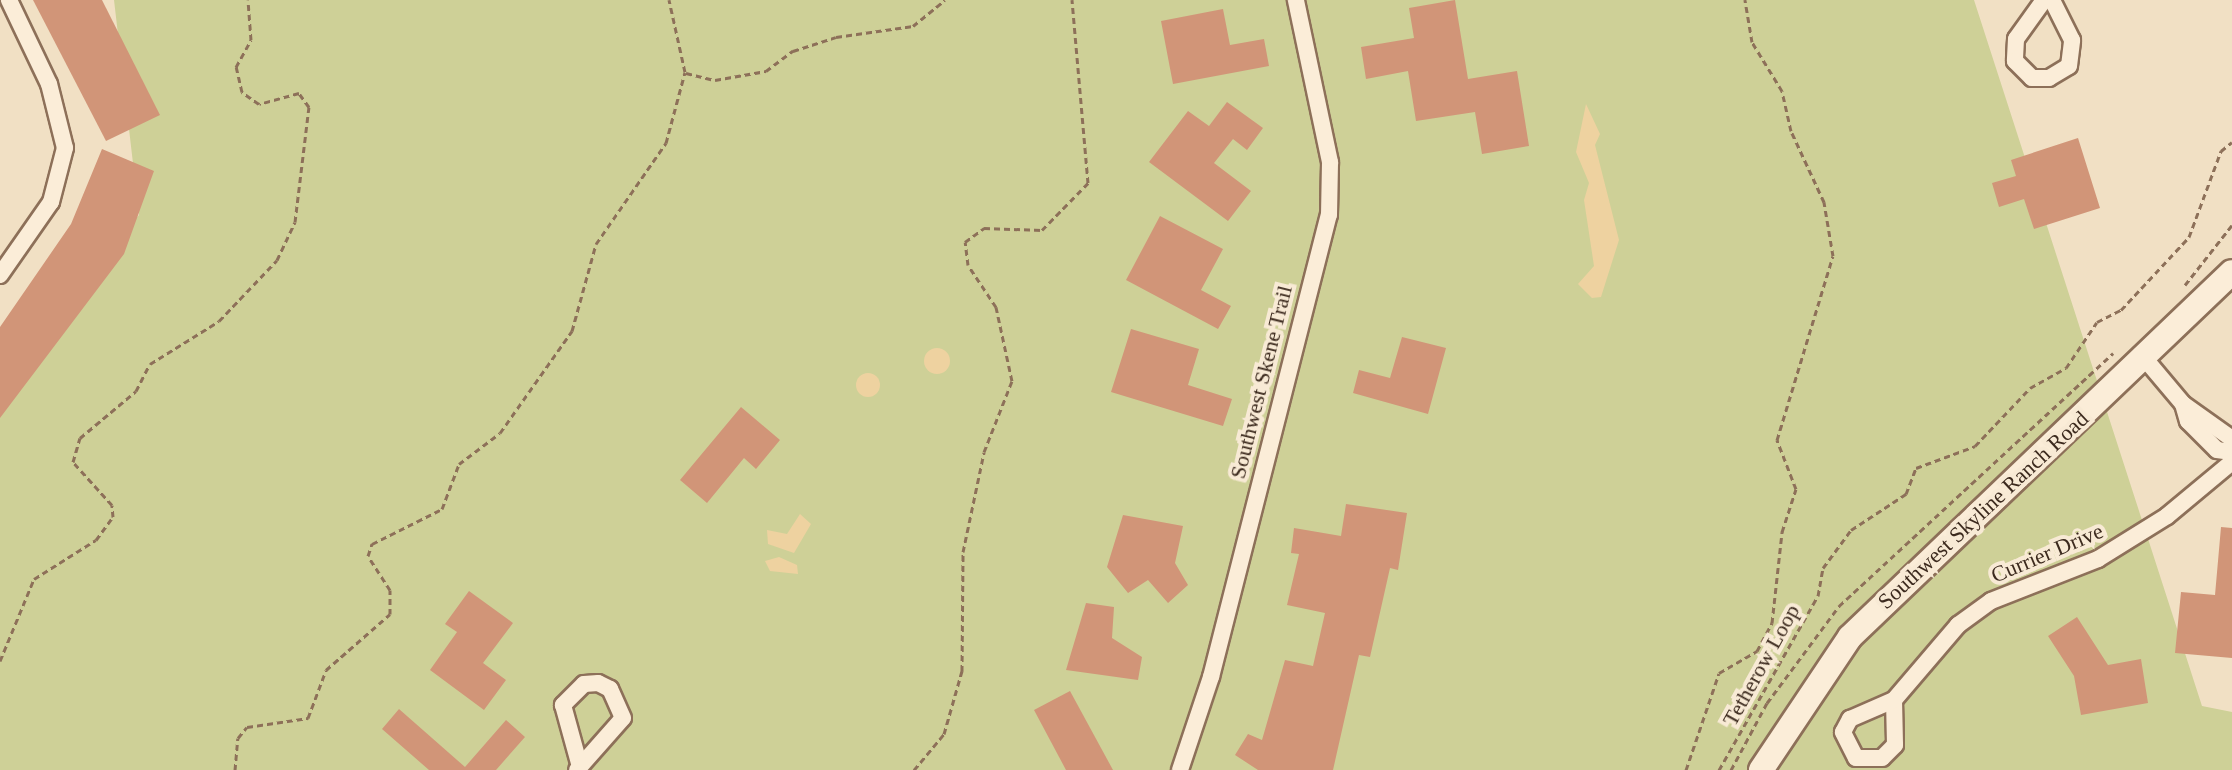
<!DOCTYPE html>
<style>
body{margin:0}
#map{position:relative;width:2232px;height:770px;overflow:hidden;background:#f1e0c4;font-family:"Times New Roman",serif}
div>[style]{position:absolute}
.green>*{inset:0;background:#ced097}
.sand>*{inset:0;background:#eed2a0}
.round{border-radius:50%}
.building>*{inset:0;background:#d19578}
.path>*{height:3px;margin-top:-1.5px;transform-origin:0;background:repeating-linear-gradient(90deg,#8d7059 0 6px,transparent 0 10px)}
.roads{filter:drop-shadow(2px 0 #8d7059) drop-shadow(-2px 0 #8d7059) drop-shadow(0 2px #8d7059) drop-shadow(0 -2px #8d7059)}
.street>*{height:16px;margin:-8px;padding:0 8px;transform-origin:8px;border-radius:8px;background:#fbedd8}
.secondary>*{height:24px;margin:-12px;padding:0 12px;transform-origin:12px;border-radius:12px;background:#fbedd8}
span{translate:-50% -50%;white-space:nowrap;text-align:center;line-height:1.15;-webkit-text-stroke:8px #f8ead5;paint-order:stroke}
.street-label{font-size:22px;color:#3c2a1e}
</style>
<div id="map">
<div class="green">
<div style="clip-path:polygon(114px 0,1974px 0,2202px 706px,2232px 712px,2232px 770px,0 770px,0 367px,139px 215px)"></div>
</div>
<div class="sand">
<div style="clip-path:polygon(1586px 104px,1600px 134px,1595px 145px,1619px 240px,1601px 297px,1592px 298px,1578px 284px,1594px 266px,1584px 200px,1589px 183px,1576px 152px)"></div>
<div class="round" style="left:924px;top:348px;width:26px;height:26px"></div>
<div class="round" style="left:856px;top:373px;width:24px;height:24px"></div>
<div style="clip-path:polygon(800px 514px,811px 524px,794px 553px,768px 544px,767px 530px,787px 534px)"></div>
<div style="clip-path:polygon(779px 557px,797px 565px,798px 574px,770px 571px,765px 561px)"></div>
</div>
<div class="building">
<div style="clip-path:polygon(33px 0,102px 0,160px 115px,106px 141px)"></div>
<div style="clip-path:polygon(1455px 0,1468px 79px,1517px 71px,1529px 146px,1482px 154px,1475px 112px,1416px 121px,1408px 71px,1366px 79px,1361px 47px,1414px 38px,1409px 8px)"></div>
<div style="clip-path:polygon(1223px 9px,1230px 45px,1264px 39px,1269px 66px,1173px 84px,1161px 21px)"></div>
<div style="clip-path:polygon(1227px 102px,1263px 128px,1247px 150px,1233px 139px,1214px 163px,1251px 191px,1228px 221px,1149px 162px,1188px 111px,1209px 126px)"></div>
<div style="clip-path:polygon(2078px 138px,2100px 208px,2034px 229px,2024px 199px,1999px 207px,1992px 183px,2016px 176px,2011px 160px)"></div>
<div style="clip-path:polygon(102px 149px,154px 171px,124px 254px,0 418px,0 327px,71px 224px)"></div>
<div style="clip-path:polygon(1160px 216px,1223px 249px,1201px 290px,1231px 306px,1218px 329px,1126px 280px)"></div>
<div style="clip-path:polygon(1131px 329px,1199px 349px,1188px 385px,1232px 399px,1223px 426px,1111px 392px)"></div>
<div style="clip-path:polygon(1402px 337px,1446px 348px,1428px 414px,1353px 393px,1359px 370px,1390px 378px)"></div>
<div style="clip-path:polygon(741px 407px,780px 440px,756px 469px,744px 458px,707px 503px,680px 480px)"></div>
<div style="clip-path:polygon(1346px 504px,1407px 513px,1398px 570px,1390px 568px,1370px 657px,1359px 655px,1333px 770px,1258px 770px,1235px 755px,1248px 734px,1262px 740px,1285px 660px,1313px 666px,1325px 613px,1287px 605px,1299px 554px,1291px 553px,1294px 528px,1341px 536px)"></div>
<div style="clip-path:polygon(1123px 515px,1183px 526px,1175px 563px,1188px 585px,1168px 603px,1148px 580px,1128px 593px,1107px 567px)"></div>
<div style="clip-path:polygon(2221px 527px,2232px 528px,2232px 658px,2175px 653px,2181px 592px,2215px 595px)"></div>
<div style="clip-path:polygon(469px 591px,513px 623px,483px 663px,506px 680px,484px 710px,430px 670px,457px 632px,445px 624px)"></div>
<div style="clip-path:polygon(1086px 603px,1114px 607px,1112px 638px,1142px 657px,1138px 680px,1066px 670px)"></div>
<div style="clip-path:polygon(2077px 617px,2108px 665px,2141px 659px,2148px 703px,2081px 715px,2074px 676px,2048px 636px)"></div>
<div style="clip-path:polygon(1070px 691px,1113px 770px,1066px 770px,1034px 710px)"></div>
<div style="clip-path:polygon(399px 709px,465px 767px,506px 720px,525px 737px,496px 770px,429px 770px,382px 729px)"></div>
</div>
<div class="path">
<div style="left:686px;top:73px;width:30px;rotate:14deg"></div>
<div style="left:715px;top:80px;width:52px;rotate:-10deg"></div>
<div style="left:766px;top:71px;width:34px;rotate:-37deg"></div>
<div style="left:793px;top:51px;width:45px;rotate:-18deg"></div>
<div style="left:836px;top:37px;width:78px;rotate:-8.1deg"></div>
<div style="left:913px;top:26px;width:41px;rotate:-39.1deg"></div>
<div style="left:2185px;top:285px;width:76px;rotate:-51.9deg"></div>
<div style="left:0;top:661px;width:89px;rotate:-67.5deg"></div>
<div style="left:34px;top:579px;width:73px;rotate:-32.2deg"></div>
<div style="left:96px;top:540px;width:29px;rotate:-54deg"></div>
<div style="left:113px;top:517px;width:12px;rotate:-95deg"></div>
<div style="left:112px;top:505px;width:58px;rotate:-132.2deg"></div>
<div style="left:73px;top:462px;width:25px;rotate:-74deg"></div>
<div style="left:80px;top:438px;width:73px;rotate:-40deg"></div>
<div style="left:136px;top:391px;width:30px;rotate:-63deg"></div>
<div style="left:150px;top:364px;width:81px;rotate:-31.9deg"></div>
<div style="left:219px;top:321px;width:84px;rotate:-46.4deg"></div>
<div style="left:277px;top:260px;width:42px;rotate:-64.7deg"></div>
<div style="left:295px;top:222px;width:116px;rotate:-83.1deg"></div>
<div style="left:309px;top:107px;width:17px;rotate:-126deg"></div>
<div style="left:299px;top:93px;width:41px;rotate:164.6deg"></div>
<div style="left:259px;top:104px;width:21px;rotate:-145deg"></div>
<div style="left:242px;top:92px;width:26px;rotate:-103deg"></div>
<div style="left:236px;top:67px;width:31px;rotate:-61deg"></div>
<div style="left:251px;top:40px;width:40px;rotate:-94.3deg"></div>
<div style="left:235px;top:770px;width:32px;rotate:-85deg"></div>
<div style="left:238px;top:738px;width:14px;rotate:-51deg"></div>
<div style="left:247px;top:727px;width:62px;rotate:-8.4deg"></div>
<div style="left:308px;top:718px;width:51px;rotate:-69.4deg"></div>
<div style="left:326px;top:670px;width:85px;rotate:-41.2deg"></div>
<div style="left:390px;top:614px;width:24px;rotate:-90deg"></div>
<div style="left:390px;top:590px;width:40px;rotate:-122.9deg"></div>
<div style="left:368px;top:556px;width:13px;rotate:-72deg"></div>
<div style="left:372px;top:544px;width:78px;rotate:-26.6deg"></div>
<div style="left:442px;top:509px;width:48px;rotate:-69.3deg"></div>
<div style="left:459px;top:464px;width:51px;rotate:-37.1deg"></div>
<div style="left:500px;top:433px;width:125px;rotate:-54.8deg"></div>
<div style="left:572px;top:331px;width:90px;rotate:-74.6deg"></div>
<div style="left:596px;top:244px;width:123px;rotate:-55.3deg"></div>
<div style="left:666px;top:143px;width:73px;rotate:-75deg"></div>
<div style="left:685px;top:72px;width:74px;rotate:-102.5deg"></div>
<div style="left:914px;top:770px;width:47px;rotate:-50.2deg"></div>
<div style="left:944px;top:734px;width:66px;rotate:-74.1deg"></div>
<div style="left:962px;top:671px;width:119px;rotate:-89.5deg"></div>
<div style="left:963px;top:552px;width:102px;rotate:-78.1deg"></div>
<div style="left:984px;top:452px;width:76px;rotate:-68.5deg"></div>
<div style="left:1012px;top:381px;width:76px;rotate:-102.2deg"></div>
<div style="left:996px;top:307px;width:50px;rotate:-123.7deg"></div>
<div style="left:968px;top:265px;width:23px;rotate:-97deg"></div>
<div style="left:965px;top:242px;width:24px;rotate:-36deg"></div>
<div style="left:984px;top:228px;width:58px;rotate:2deg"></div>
<div style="left:1042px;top:230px;width:66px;rotate:-45.6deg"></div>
<div style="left:1088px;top:183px;width:184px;rotate:-95deg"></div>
<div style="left:1686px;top:770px;width:102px;rotate:-71.2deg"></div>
<div style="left:1719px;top:673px;width:44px;rotate:-30.1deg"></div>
<div style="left:1757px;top:651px;width:32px;rotate:-62deg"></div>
<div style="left:1772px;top:623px;width:92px;rotate:-83.7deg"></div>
<div style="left:1782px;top:532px;width:45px;rotate:-72deg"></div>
<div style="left:1796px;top:489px;width:53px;rotate:-111.2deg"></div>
<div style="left:1777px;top:440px;width:192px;rotate:-73.1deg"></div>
<div style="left:1833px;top:256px;width:55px;rotate:-99.5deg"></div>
<div style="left:1824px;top:202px;width:78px;rotate:-114.9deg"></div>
<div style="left:1791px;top:131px;width:41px;rotate:-102.7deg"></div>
<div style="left:1782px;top:91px;width:57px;rotate:-121.5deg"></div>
<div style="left:1752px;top:42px;width:43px;rotate:-99.5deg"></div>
<div style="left:1719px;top:770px;width:200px;rotate:-60.4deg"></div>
<div style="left:1818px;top:596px;width:28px;rotate:-80deg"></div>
<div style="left:1823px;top:568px;width:47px;rotate:-53.6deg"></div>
<div style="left:1851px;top:530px;width:66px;rotate:-33.2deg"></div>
<div style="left:1906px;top:494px;width:28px;rotate:-69deg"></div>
<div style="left:1916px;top:468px;width:63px;rotate:-20.4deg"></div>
<div style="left:1975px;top:446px;width:80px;rotate:-46.5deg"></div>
<div style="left:2030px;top:388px;width:41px;rotate:-29.1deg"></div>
<div style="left:2066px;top:368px;width:55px;rotate:-56deg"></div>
<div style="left:2097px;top:322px;width:27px;rotate:-27deg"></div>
<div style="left:2121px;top:310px;width:100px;rotate:-47deg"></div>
<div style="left:2189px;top:237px;width:92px;rotate:-69.6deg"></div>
<div style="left:2221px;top:151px;width:14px;rotate:-39deg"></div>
<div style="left:1731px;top:770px;width:76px;rotate:-61.8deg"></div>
<div style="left:1767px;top:703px;width:121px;rotate:-53.4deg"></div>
<div style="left:1839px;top:606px;width:373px;rotate:-42.7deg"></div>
</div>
<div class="roads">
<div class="street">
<div style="left:2044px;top:0;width:48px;rotate:125.7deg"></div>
<div style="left:2016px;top:39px;width:22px;rotate:93deg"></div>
<div style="left:2015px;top:61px;width:24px;rotate:45deg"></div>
<div style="left:2032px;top:78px;width:17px"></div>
<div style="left:2049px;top:78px;width:23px;rotate:-31deg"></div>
<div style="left:2069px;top:66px;width:26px;rotate:-83deg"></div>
<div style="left:2072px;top:40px;width:45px;rotate:-116.6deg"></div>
<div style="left:0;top:275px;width:89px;rotate:-55.1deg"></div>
<div style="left:51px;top:202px;width:56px;rotate:-75.5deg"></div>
<div style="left:65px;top:148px;width:66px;rotate:-104deg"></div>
<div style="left:49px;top:84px;width:93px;rotate:-115.5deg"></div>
<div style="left:2146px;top:360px;width:57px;rotate:49.9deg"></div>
<div style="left:2183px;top:404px;width:18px;rotate:74deg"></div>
<div style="left:2188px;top:421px;width:41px;rotate:45deg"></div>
<div style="left:2217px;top:450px;width:15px;rotate:8deg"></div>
<div style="left:2183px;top:404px;width:60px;rotate:35.5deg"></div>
<div style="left:1894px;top:700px;width:45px;rotate:88.7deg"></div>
<div style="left:1895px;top:745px;width:18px;rotate:135deg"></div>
<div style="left:1882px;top:758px;width:26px;rotate:180deg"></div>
<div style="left:1856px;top:758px;width:29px;rotate:-117deg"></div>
<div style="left:1843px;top:732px;width:15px;rotate:-62deg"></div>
<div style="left:1850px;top:719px;width:48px;rotate:-23.4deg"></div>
<div style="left:1894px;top:700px;width:99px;rotate:-49.5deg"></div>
<div style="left:1958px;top:625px;width:41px;rotate:-36deg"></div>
<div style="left:1991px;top:601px;width:115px;rotate:-21.4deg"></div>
<div style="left:2098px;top:559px;width:81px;rotate:-31.9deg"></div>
<div style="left:2167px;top:516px;width:85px;rotate:-39.7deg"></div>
<div style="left:577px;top:770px;width:69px;rotate:-48.5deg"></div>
<div style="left:623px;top:718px;width:32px;rotate:-114deg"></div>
<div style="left:610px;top:689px;width:13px;rotate:-153deg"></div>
<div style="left:598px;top:683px;width:14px;rotate:176deg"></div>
<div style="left:584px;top:684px;width:30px;rotate:135deg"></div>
<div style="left:563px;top:705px;width:60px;rotate:74.6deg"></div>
<div style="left:1180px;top:770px;width:98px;rotate:-71.6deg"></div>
<div style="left:1211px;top:677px;width:477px;rotate:-75.7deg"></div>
<div style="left:1329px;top:215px;width:53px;rotate:-88.9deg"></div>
<div style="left:1330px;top:162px;width:166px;rotate:-101.9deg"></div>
</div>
<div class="secondary">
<div style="left:1761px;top:770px;width:160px;rotate:-56.2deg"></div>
<div style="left:1850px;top:637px;width:528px;rotate:-43.7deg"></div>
</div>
</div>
<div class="street-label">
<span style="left:1261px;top:382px;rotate:-76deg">Southwest Skene Trail</span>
<span style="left:1983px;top:510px;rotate:-43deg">Southwest Skyline Ranch Road</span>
<span style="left:2047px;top:553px;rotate:-23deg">Currier Drive</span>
<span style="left:1761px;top:665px;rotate:-61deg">Tetherow Loop</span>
</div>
</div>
